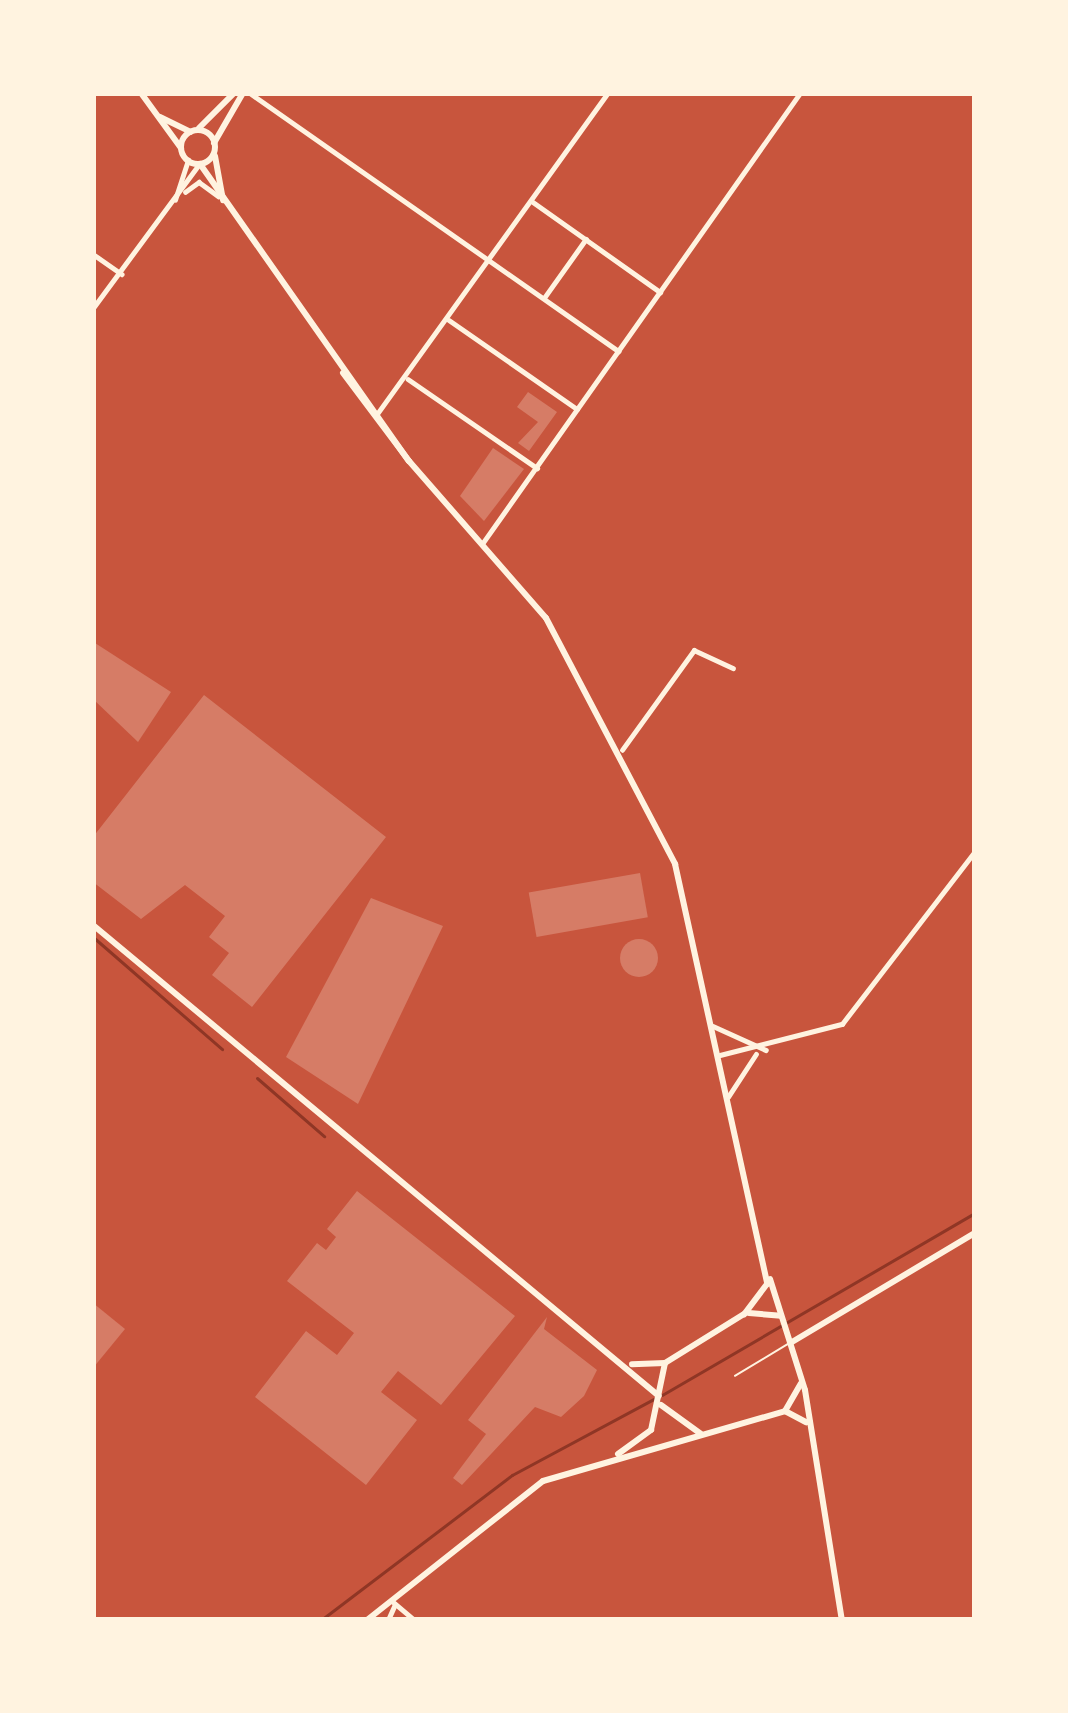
<!DOCTYPE html>
<style>
body{margin:0}
#map{position:relative;width:1068px;height:1713px;overflow:hidden;background:#c8553d;font-family:"Exo 2",sans-serif}
div>[style]{position:absolute}
.stream>*{height:3px;margin:-1.5px;padding:0 1.5px;transform-origin:1.5px;border-radius:1.5px;background:#8f3625}
.building>*{inset:0;background:#d67c66;transform-origin:0 0}
.round{border-radius:50%}
.service>*{height:1.5px;margin:-0.75px;padding:0 0.75px;transform-origin:0.75px;border-radius:0.75px;background:#fff3e0}
.minor>*{height:4.5px;margin:-2.25px;padding:0 2.25px;transform-origin:2.25px;border-radius:2.25px;background:#fff3e0}
.tertiary>*{height:6px;margin:-3px;padding:0 3px;transform-origin:3px;border-radius:3px;background:#fff3e0}
.tertiary>.ring{margin:-3px;padding:0;box-sizing:content-box;background:none;border:6px solid #fff3e0;border-radius:50%}
span{translate:-50% -50%;white-space:nowrap;text-align:center;line-height:1.15;-webkit-text-stroke:9px #fff3e0;paint-order:stroke}
.frame{position:absolute;inset:0;border:96px solid #fff3e0;pointer-events:none}
</style>
<div id="map">
<div class="stream">
<div style="left:93px;top:937px;width:171px;rotate:41deg"></div>
<div style="left:257px;top:1078px;width:89px;rotate:40.9deg"></div>
<div style="left:662px;top:1395px;width:362px;rotate:-30.2deg"></div>
<div style="left:321px;top:1620px;width:240px;rotate:-37.2deg"></div>
<div style="left:512px;top:1475px;width:161px;rotate:-28.2deg"></div>
</div>
<div class="building">
<div style="clip-path:polygon(528px 392px,557px 412px,529px 451px,518px 443px,538px 422px,517px 407px)"></div>
<div style="clip-path:polygon(493px 448px,524px 469px,484px 521px,460px 496px)"></div>
<div style="clip-path:polygon(95px 643px,171px 692px,138px 742px,93px 699px)"></div>
<div style="clip-path:polygon(204px 695px,386px 837px,252px 1007px,212px 975px,229px 953px,209px 937px,225px 916px,185px 885px,141px 919px,93px 882px,93px 837px)"></div>
<div style="left:640px;top:873px;width:45px;height:113px;rotate:80deg"></div>
<div style="clip-path:polygon(371px 898px,443px 926px,358px 1104px,286px 1057px)"></div>
<div class="round" style="left:620px;top:939px;width:38px;height:38px"></div>
<div style="clip-path:polygon(357px 1191px,515px 1316px,441px 1405px,398px 1371px,381px 1392px,417px 1420px,366px 1485px,255px 1397px,306px 1331px,337px 1355px,354px 1333px,287px 1281px,317px 1243px,326px 1250px,336px 1237px,327px 1229px)"></div>
<div style="clip-path:polygon(93px 1303px,125px 1329px,93px 1368px)"></div>
<div style="clip-path:polygon(547px 1317px,544px 1329px,597px 1370px,584px 1396px,561px 1417px,535px 1407px,462px 1485px,453px 1478px,486px 1434px,468px 1420px)"></div>
</div>
<div class="service">
<div style="left:735px;top:1376px;width:62px;rotate:-31.1deg"></div>
</div>
<div class="minor">
<div style="left:250px;top:93px;width:450px;rotate:35deg"></div>
<div style="left:185px;top:192px;width:17px;rotate:-36deg"></div>
<div style="left:199px;top:182px;width:24px;rotate:36deg"></div>
<div style="left:175px;top:200px;width:42px;rotate:-72deg"></div>
<div style="left:533px;top:202px;width:156px;rotate:35.3deg"></div>
<div style="left:93px;top:254px;width:35px;rotate:35deg"></div>
<div style="left:544px;top:298px;width:72px;rotate:-54.6deg"></div>
<div style="left:93px;top:308px;width:179px;rotate:-53.6deg"></div>
<div style="left:449px;top:320px;width:156px;rotate:34.8deg"></div>
<div style="left:408px;top:379px;width:157px;rotate:34.6deg"></div>
<div style="left:377px;top:414px;width:395px;rotate:-54.3deg"></div>
<div style="left:482px;top:544px;width:552px;rotate:-54.81deg"></div>
<div style="left:975px;top:655px;width:33px;rotate:90deg"></div>
<div style="left:622px;top:750px;width:123px;rotate:-54.2deg"></div>
<div style="left:694px;top:650px;width:43px;rotate:24.8deg"></div>
<div style="left:713px;top:1026px;width:58px;rotate:24.4deg"></div>
<div style="left:720px;top:1055px;width:126px;rotate:-14.3deg"></div>
<div style="left:842px;top:1024px;width:218px;rotate:-52.4deg"></div>
<div style="left:728px;top:1097px;width:51px;rotate:-56.9deg"></div>
<div style="left:392px;top:1601px;width:30px;rotate:40deg"></div>
<div style="left:388px;top:1620px;width:17px;rotate:-66deg"></div>
</div>
<div class="tertiary">
<div style="left:141px;top:93px;width:68px;rotate:54deg"></div>
<div style="left:160px;top:117px;width:34px;rotate:26deg"></div>
<div style="left:199px;top:128px;width:49px;rotate:-45deg"></div>
<div class="ring" style="left:181px;top:130px;width:28px;height:28px"></div>
<div style="left:214px;top:143px;width:58px;rotate:-59.9deg"></div>
<div style="left:215px;top:156px;width:45px;rotate:79.7deg"></div>
<div style="left:200px;top:164px;width:363px;rotate:54.9deg"></div>
<div style="left:409px;top:461px;width:208px;rotate:48.9deg"></div>
<div style="left:546px;top:618px;width:278px;rotate:62.3deg"></div>
<div style="left:675px;top:864px;width:430px;rotate:77.6deg"></div>
<div style="left:767px;top:1284px;width:38px;rotate:127deg"></div>
<div style="left:744px;top:1314px;width:93px;rotate:148.2deg"></div>
<div style="left:665px;top:1363px;width:33px;rotate:178deg"></div>
<div style="left:343px;top:373px;width:110px;rotate:53.1deg"></div>
<div style="left:93px;top:925px;width:736px;rotate:39.77deg"></div>
<div style="left:770px;top:1279px;width:116px;rotate:72.5deg"></div>
<div style="left:805px;top:1390px;width:233px;rotate:80.9deg"></div>
<div style="left:749px;top:1313px;width:32px;rotate:5deg"></div>
<div style="left:792px;top:1342px;width:213px;rotate:-30.8deg"></div>
<div style="left:661px;top:1405px;width:49px;rotate:35.9deg"></div>
<div style="left:785px;top:1411px;width:24px;rotate:28deg"></div>
<div style="left:785px;top:1411px;width:32px;rotate:-60deg"></div>
<div style="left:618px;top:1454px;width:41px;rotate:-36deg"></div>
<div style="left:651px;top:1430px;width:68px;rotate:-78.2deg"></div>
<div style="left:367px;top:1620px;width:224px;rotate:-38.3deg"></div>
<div style="left:543px;top:1481px;width:252px;rotate:-16.1deg"></div>
</div>
<div class="frame"></div>
</div>
